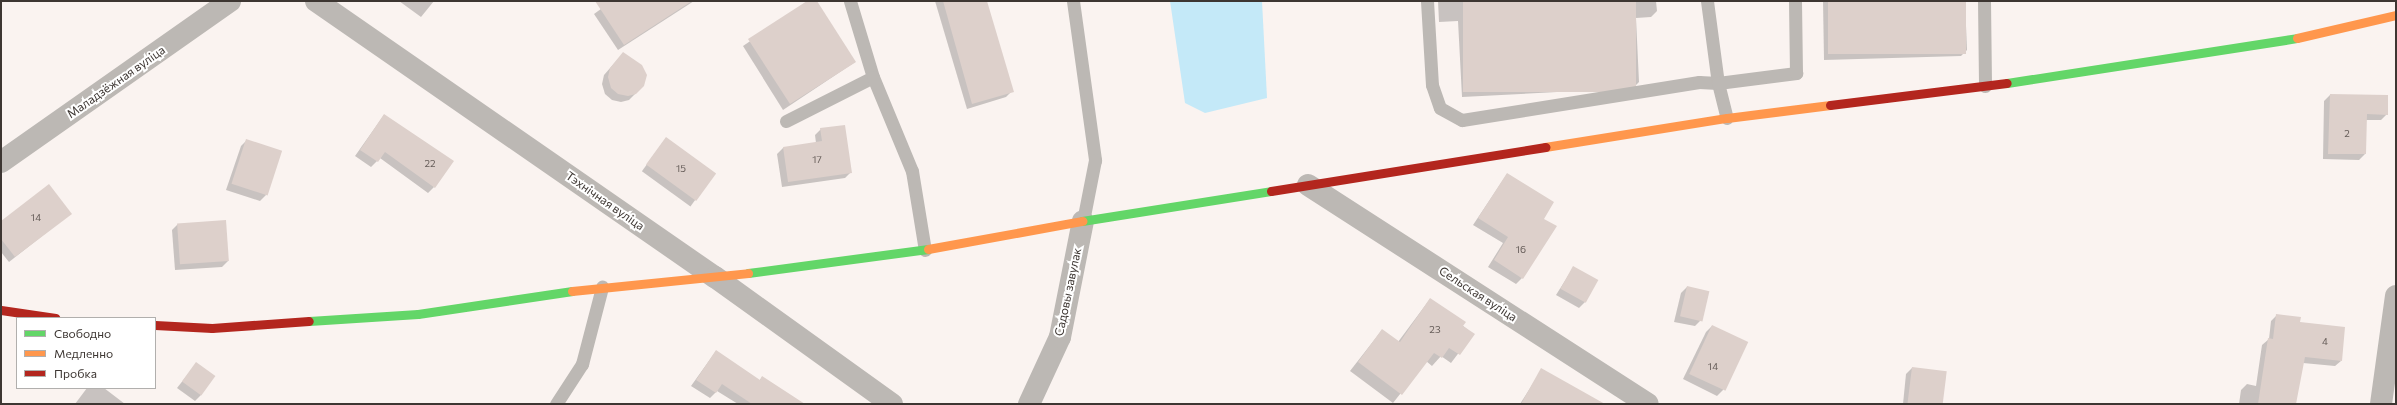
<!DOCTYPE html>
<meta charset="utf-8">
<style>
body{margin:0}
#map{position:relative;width:2397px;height:405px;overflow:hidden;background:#faf3f0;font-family:Commissioner,sans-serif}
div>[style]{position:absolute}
.water>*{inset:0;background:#c4e9f8}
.shadow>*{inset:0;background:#0003;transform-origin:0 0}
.building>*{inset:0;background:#ddd0cb;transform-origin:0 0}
.lane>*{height:13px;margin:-6.5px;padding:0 6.5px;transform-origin:6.5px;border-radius:6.5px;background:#bcb8b4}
.street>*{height:22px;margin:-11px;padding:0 11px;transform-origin:11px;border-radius:11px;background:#bcb8b4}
.fast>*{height:9px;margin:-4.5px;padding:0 4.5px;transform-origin:4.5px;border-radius:4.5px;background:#63d668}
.slow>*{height:9px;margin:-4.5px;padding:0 4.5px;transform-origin:4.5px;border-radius:4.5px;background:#ff974d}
.jam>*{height:9px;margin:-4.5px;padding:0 4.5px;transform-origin:4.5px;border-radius:4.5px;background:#b3261e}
span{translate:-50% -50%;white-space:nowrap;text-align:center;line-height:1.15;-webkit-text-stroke:4px #fff;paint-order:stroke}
.number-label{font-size:10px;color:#655c58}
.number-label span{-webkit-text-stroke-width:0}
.street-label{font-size:12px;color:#3d3632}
.frame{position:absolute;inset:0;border:2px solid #3d3632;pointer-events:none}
.legend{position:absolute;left:16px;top:317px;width:140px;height:72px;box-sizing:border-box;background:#fff;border:1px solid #b1afad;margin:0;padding:5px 7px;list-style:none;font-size:12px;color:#3d3632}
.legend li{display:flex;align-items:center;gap:8px;height:20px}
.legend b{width:20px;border:1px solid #b1afad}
</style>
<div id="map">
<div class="water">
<div style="clip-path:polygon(1170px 1px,1262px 1px,1267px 98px,1205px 113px,1185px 103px)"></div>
</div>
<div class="shadow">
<div style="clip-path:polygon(399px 1px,434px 1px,421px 17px)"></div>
<div style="clip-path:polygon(612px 1px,694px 1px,618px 50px,594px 14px)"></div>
<div style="clip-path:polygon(809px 1px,816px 1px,855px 62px,783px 110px,743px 46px)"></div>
<div style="clip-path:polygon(935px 1px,986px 1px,1012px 91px,1006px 97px,967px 109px)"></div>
<div style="clip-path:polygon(1438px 1px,1656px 1px,1657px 11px,1651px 17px,1636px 18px,1639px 82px,1633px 88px,1462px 97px,1458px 21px,1439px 22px)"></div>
<div style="clip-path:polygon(1823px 1px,1965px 1px,1967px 50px,1961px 56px,1824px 60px)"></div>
<div style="clip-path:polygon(618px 59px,643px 86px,629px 100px,621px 102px,612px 100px,605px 94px,602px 84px,604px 75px)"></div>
<div style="clip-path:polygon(2330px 95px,2387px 114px,2381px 120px,2365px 120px,2365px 154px,2359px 160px,2323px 159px,2324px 101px)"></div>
<div style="clip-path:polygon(384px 115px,434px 187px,428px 193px,380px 158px,371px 167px,355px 156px)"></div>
<div style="clip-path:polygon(821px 129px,851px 172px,845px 178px,782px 187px,777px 154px,783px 148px,816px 143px,815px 135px)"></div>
<div style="left:666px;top:138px;width:60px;height:41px;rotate:36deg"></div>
<div style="clip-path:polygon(247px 140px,266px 195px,260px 201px,226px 190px,241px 146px)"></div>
<div style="clip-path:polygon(1507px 174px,1542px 219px,1522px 278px,1516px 284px,1488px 267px,1503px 243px,1473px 225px)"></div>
<div style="clip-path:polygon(70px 214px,9px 262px,1px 252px,1px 222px)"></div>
<div style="clip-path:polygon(178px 224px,228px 261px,222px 267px,175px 270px,172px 230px)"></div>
<div style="clip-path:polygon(1573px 268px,1585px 302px,1579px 308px,1556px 295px)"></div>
<div style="clip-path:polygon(1687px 287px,1701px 320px,1695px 326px,1674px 322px,1681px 293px)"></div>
<div style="clip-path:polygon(1430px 299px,1473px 334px,1451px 363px,1441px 356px,1432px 366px,1426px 361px,1393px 403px,1350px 371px,1382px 330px,1398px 342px)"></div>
<div style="clip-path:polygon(2277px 315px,2299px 323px,2341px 361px,2335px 366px,2303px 363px,2295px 404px,2239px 404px,2241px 390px,2247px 384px,2256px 386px,2262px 345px,2269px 339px,2271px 321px)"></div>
<div style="clip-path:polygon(1712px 326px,1747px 343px,1723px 390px,1717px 396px,1683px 379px,1706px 332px)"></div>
<div style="clip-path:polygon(716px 351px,759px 381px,762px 377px,782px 404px,738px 404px,717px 391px,710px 398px,691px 386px)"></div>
<div style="clip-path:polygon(196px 364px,201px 395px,195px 401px,177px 388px)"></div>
<div style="clip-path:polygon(1912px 368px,1942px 404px,1903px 404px,1906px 374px)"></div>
<div style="clip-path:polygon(1542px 369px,1588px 404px,1520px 404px)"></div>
<div style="clip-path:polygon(87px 388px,104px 388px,125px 404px,75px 404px)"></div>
</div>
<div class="building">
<div style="clip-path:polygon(595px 1px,692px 1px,624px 45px)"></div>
<div style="clip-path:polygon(807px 1px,817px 1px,856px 62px,790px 104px,748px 39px)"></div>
<div style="clip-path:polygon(943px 1px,987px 1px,1014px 92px,972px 104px)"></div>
<div style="left:1463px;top:1px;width:173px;height:91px"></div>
<div style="left:1828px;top:1px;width:138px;height:53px"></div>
<div style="clip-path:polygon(623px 52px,642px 65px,647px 75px,644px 86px,636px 94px,628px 96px,618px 94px,611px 88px,608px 77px,610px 68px)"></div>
<div style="clip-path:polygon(2330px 94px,2388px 95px,2388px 115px,2367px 114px,2366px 154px,2328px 154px)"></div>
<div style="clip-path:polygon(384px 114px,454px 161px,435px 188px,385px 152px,378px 162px,360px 150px)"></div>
<div style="clip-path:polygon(845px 125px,852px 173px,788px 182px,783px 147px,822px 141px,820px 128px)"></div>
<div style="left:666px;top:137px;width:62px;height:34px;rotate:36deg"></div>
<div style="left:246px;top:139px;width:38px;height:47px;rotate:18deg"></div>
<div style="clip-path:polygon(1507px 173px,1554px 202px,1544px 219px,1557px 226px,1523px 279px,1494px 260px,1508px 237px,1478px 218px)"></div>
<div style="clip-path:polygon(49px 184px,72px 214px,15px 257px,1px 239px,1px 221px)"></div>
<div style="left:226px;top:220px;width:41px;height:49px;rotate:86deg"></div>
<div style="left:1573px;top:266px;width:29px;height:26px;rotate:29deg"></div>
<div style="left:1687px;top:286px;width:23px;height:31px;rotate:13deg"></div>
<div style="clip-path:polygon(1430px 298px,1466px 322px,1463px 326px,1475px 334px,1460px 355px,1449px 348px,1442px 358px,1434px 353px,1402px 395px,1358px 362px,1382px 329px,1400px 342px)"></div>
<div style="clip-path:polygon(2276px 314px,2301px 317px,2300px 322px,2345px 327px,2342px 361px,2305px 357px,2296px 404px,2258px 404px,2268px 338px,2273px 339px)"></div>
<div style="left:1712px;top:325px;width:40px;height:54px;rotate:25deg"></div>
<div style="clip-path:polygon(716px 350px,760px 380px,762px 376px,805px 404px,752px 404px,722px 384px,716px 393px,696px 380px)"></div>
<div style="left:196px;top:362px;width:24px;height:24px;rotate:36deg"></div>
<div style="left:1912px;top:367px;width:35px;height:37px;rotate:7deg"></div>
<div style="clip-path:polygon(1541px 368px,1605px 404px,1521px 404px)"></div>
</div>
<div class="lane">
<div style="left:850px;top:1px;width:79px;rotate:73.2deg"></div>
<div style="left:1073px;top:1px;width:161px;rotate:82.1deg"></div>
<div style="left:1095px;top:160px;width:62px;rotate:101.1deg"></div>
<div style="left:1427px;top:1px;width:84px;rotate:86.6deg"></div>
<div style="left:1432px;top:85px;width:24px;rotate:71deg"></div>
<div style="left:1440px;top:108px;width:25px;rotate:29deg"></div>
<div style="left:1462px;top:120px;width:240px;rotate:-9.1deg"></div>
<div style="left:1699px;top:82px;width:19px;rotate:3deg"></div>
<div style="left:1718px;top:83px;width:36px;rotate:76deg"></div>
<div style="left:1707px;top:1px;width:83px;rotate:82.4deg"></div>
<div style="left:1718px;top:83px;width:79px;rotate:-7.3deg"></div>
<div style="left:1796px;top:73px;width:72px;rotate:-90.8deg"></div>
<div style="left:1984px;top:1px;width:85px;rotate:89.3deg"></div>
<div style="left:786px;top:121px;width:97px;rotate:-26.8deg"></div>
<div style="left:873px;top:77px;width:102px;rotate:67.5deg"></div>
<div style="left:912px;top:171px;width:80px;rotate:80.7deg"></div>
<div style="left:556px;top:404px;width:48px;rotate:-57deg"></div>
<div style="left:582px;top:364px;width:80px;rotate:-75.4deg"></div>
</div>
<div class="street">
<div style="left:316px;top:1px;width:485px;rotate:34.7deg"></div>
<div style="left:715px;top:277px;width:218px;rotate:35.7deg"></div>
<div style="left:1px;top:162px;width:280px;rotate:-35.1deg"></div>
<div style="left:1308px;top:185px;width:404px;rotate:32.8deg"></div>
<div style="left:1029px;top:404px;width:74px;rotate:-65.2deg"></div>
<div style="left:1060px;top:337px;width:118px;rotate:-78.8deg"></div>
<div style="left:2381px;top:404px;width:109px;rotate:-82.1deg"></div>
</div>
<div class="fast">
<div style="left:2007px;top:83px;width:293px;rotate:-8.8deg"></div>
<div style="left:1082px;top:221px;width:191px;rotate:-9deg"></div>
<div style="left:748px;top:273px;width:182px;rotate:-7.6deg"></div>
<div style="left:309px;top:321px;width:109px;rotate:-3.7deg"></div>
<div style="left:418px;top:314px;width:156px;rotate:-8.5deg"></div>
</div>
<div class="slow">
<div style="left:2297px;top:38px;width:102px;rotate:-13.1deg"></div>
<div style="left:1545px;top:147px;width:184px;rotate:-9.1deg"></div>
<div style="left:1727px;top:118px;width:104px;rotate:-7.2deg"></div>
<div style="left:928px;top:249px;width:157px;rotate:-10.3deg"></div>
<div style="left:572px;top:291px;width:177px;rotate:-5.8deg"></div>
</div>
<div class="jam">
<div style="left:1830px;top:105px;width:178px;rotate:-7.1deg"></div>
<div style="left:1271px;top:191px;width:278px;rotate:-9.1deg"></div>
<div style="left:1px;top:310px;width:55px;rotate:8.4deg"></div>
<div style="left:155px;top:325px;width:57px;rotate:3deg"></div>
<div style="left:212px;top:328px;width:97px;rotate:-4.1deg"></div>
</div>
<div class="number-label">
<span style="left:2347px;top:134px">2</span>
<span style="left:817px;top:160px">17</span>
<span style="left:430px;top:164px">22</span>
<span style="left:681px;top:169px">15</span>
<span style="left:36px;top:218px">14</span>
<span style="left:1521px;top:250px">16</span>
<span style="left:1435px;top:330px">23</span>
<span style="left:2325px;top:342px">4</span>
<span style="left:1713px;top:367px">14</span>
</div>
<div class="street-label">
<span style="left:116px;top:82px;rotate:-35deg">Маладзёжная вуліца</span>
<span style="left:605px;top:201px;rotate:35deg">Тэхнічная вуліца</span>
<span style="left:1068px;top:292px;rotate:-78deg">Садовы завулак</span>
<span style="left:1478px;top:294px;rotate:33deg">Сельская вуліца</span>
</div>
<div class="frame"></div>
<ul class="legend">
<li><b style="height:5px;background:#63d668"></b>Свободно</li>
<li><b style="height:5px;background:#ff974d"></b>Медленно</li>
<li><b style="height:5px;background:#b3261e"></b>Пробка</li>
</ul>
</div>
